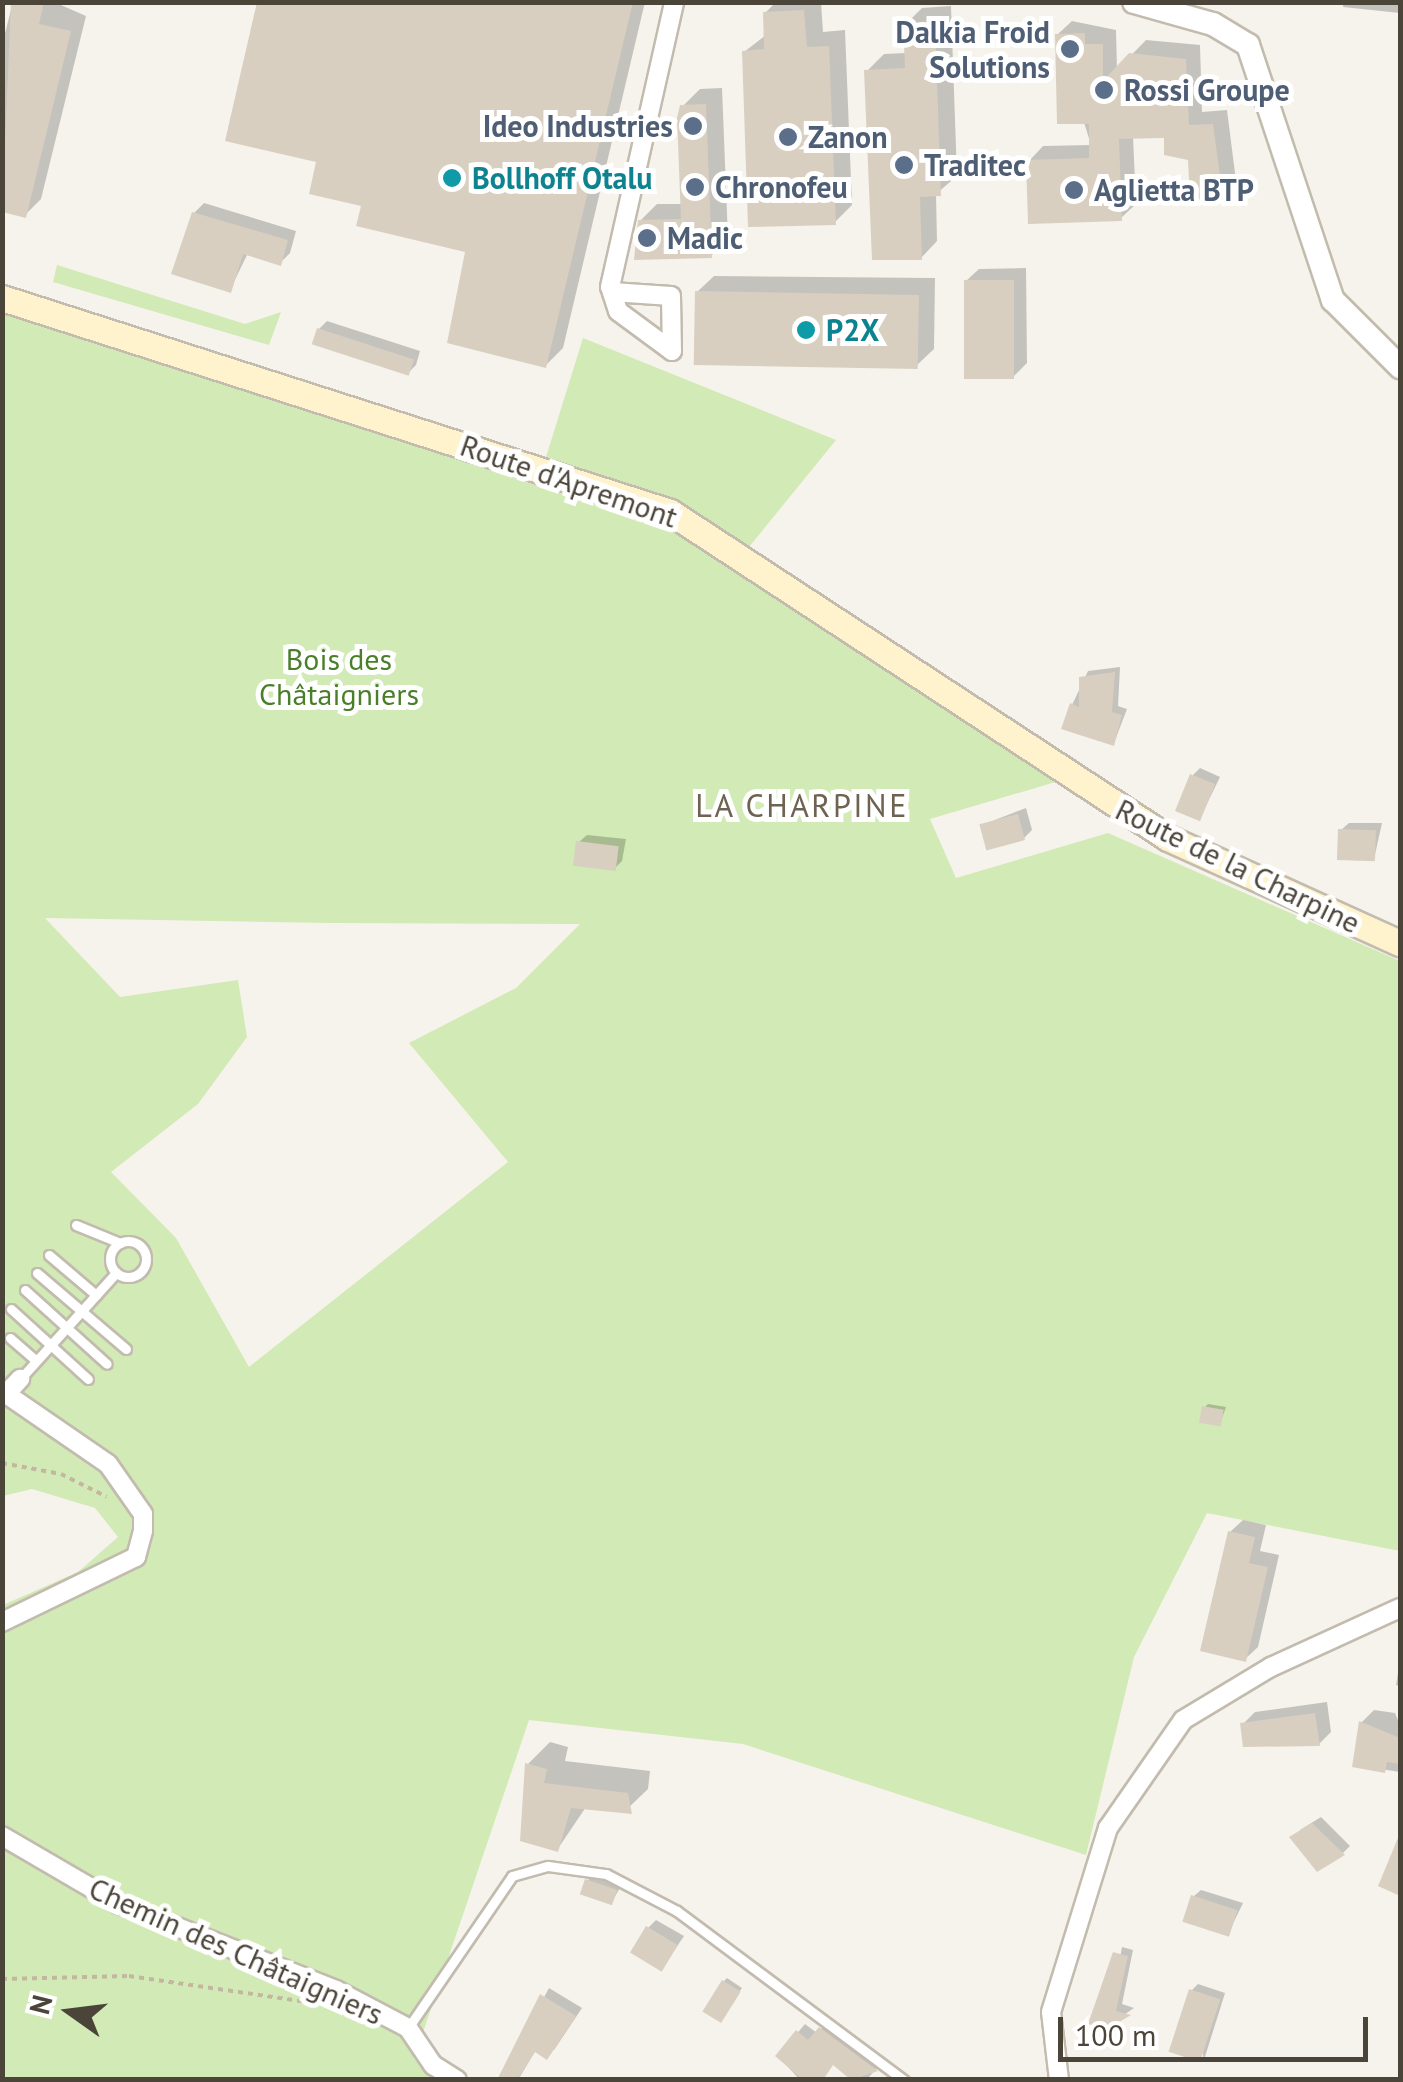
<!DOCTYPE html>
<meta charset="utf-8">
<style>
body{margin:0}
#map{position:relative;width:1403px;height:2082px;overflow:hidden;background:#f6f3ec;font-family:"PT Sans",sans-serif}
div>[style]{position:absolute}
.green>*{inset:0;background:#d2eab5}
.shadow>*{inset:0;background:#0003}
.building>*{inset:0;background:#d8cfc1;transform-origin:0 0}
.path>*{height:4px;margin-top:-2px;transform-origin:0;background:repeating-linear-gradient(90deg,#c4b79f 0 5px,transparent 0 10px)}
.roads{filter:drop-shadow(2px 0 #c2bbae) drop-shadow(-2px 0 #c2bbae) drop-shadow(0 2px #c2bbae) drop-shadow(0 -2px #c2bbae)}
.service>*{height:9px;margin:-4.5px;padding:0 4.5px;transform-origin:4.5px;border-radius:4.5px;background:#fff}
.service>.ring{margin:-4.5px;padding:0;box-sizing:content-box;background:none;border:9px solid #fff;border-radius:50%}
.minor>*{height:18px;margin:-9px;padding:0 9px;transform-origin:9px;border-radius:9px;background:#fff}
.tertiary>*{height:22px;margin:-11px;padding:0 11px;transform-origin:11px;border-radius:11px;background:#fff}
.secondary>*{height:25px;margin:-12.5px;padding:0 12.5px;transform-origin:12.5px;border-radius:12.5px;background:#fff3cd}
.dots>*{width:28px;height:28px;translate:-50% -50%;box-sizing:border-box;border:5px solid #fff;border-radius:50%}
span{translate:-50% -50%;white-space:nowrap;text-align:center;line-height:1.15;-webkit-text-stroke:10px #fff;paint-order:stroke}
.service-label{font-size:30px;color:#4e5e75;font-weight:700}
.right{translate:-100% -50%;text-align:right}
.left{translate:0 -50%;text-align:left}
.culture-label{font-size:30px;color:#0d838f;font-weight:700}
.street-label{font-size:30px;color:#4b4439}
.park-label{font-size:30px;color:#4a7f2a}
.neighbourhood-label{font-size:32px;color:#6e6250;letter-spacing:2.5px}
.frame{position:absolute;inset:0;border:5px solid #4b4439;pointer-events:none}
.north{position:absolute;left:20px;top:1962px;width:100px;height:100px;-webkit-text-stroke:8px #fff;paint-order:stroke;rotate:284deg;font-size:28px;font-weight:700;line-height:40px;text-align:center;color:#4b4439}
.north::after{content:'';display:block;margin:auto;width:35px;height:45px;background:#4b4439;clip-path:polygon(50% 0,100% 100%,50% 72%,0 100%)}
.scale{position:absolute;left:1058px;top:2017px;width:310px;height:45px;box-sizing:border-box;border:5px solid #4b4439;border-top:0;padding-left:12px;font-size:30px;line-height:35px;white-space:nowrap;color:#4b4439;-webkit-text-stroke:8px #fff;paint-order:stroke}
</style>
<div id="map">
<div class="green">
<div style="clip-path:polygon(57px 265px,245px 324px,281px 312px,269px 345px,53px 282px)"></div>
<div style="clip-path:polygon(evenodd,2px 312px,696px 537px,1059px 781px,930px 819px,956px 878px,1108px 833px,1400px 961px,1400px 1551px,1207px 1513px,1134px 1657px,1086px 1855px,743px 1744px,529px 1720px,414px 2059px,446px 2079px,3px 2079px,3px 1605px,78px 1572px,118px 1537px,95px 1508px,32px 1489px,3px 1496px,2px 312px,45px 918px,331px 923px,580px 924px,516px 988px,409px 1043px,508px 1162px,249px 1367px,176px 1238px,111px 1172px,198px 1104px,247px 1037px,238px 980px,120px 997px,45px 918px)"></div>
<div style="clip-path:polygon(583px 338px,836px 440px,749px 547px,653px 493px,546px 457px)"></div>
</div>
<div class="shadow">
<div style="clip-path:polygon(13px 2px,54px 2px,86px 16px,41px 199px,25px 215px,2px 210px,2px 45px)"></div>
<div style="clip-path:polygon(259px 2px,645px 2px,563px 348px,546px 365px,468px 250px,364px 204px,319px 160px)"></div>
<div style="clip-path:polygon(776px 2px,821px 2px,823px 32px,845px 30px,852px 205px,835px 222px,744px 52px,766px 35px,765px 13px)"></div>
<div style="clip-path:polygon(1344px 2px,1400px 2px,1400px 13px,1343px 7px)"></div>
<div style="clip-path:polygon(951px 6px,957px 176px,936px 194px,937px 241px,921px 258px,867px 71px,884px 54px,906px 53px,905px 25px,922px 8px)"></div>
<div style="clip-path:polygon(1072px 21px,1116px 30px,1117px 70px,1146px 40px,1200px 45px,1202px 112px,1227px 110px,1236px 181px,1222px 196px,1166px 136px,1133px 136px,1136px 204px,1121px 218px,1029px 161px,1043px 146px,1091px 145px,1057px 35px)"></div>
<div style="clip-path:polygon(722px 88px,728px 239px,711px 256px,640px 221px,657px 204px,683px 204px,682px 107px,700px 89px)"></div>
<div style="clip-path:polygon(204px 203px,296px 231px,290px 253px,280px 263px,248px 253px,230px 290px,194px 213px)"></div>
<div style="clip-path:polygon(1026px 268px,1027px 363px,1014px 376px,966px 281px,979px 269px)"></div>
<div style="clip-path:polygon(714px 276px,935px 278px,934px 349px,917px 365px,697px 292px)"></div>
<div style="clip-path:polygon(327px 321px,420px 351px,416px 365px,408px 373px,319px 329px)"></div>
<div style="clip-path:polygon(1120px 667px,1118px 706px,1127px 709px,1114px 743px,1072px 705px,1088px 671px)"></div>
<div style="clip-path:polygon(1200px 768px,1220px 777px,1200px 818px,1193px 775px)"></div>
<div style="clip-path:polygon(1026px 808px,1032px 830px,1024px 838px,982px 825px)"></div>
<div style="clip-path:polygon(1349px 823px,1382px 823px,1374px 859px,1341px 830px)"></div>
<div style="clip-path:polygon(587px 835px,626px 839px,622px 861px,614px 869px,579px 842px)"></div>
<div style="clip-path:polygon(1226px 1407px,1220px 1424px,1204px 1408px,1208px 1404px)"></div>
<div style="clip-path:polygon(1243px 1520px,1266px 1525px,1260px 1551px,1279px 1555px,1258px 1647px,1245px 1659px,1230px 1532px)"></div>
<div style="clip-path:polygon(1400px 1661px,1400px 1686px,1396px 1685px)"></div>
<div style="clip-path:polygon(1327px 1702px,1331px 1732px,1319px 1744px,1243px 1724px,1255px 1712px)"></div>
<div style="clip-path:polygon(1374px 1710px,1395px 1713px,1400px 1725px,1400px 1772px,1355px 1765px,1362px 1722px)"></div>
<div style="clip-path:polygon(550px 1742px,568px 1747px,565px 1761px,650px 1771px,648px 1789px,625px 1811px,586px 1807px,557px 1850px,527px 1765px)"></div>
<div style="clip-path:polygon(1321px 1817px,1350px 1846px,1343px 1853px,1300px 1830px)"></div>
<div style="clip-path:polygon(595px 1873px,623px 1882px,612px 1902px,587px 1881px)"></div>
<div style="clip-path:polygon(1201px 1890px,1243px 1903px,1228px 1934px,1194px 1896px)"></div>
<div style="clip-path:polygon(656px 1920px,684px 1936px,662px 1969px,648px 1928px)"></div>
<div style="clip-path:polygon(1122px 1947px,1133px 1950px,1122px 2004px,1134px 2008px,1108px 2026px)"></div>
<div style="clip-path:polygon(727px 1978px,742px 1988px,721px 2018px,724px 1981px)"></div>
<div style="clip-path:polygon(1198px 1984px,1225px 1993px,1204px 2060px,1191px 1991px)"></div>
<div style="clip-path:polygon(549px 1988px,582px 2008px,554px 2050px,536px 2050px,518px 2080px,499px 2080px)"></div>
<div style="clip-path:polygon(829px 2021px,883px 2062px,866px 2080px,834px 2063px,822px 2080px,800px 2080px,778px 2056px,805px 2024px,817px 2033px)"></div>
</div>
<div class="building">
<div style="clip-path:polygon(11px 2px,44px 2px,39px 24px,71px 31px,26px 218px,2px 212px)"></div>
<div style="clip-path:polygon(257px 2px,633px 2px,546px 368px,447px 343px,465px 252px,356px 226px,361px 206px,309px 194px,316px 162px,225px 141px)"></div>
<div style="clip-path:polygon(804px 10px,807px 47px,829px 46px,836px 225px,748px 227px,742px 51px,764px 49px,763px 12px)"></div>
<div style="clip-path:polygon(935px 22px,941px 196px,920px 197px,922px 260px,872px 260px,864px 70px,905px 68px,903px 24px)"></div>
<div style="clip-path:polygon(1085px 33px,1085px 44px,1103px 44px,1103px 81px,1129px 53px,1186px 59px,1189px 125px,1213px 124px,1223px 198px,1190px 200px,1188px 160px,1164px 155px,1164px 138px,1119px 139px,1122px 221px,1028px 224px,1026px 160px,1089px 158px,1089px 124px,1057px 124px,1055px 34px)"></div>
<div style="clip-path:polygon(706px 104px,712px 258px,634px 260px,638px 220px,681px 219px,677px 118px,680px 105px)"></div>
<div style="clip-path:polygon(192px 212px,288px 240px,281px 266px,243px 254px,231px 293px,171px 274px)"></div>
<div style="left:964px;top:280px;width:50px;height:99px"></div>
<div style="left:695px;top:291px;width:224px;height:74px;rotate:1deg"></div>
<div style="left:317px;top:328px;width:102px;height:17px;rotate:18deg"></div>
<div style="clip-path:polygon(1115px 672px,1112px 712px,1122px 715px,1114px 746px,1061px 729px,1070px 703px,1079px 707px,1079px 677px)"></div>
<div style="left:1190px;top:774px;width:27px;height:40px;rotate:22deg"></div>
<div style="left:1018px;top:814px;width:27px;height:40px;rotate:75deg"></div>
<div style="left:1338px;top:829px;width:38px;height:31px;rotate:2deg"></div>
<div style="left:576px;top:841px;width:43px;height:25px;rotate:7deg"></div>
<div style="left:1202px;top:1406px;width:22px;height:17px;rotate:10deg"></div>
<div style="clip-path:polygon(1228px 1531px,1255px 1537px,1249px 1563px,1268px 1567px,1246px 1662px,1200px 1651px)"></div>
<div style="clip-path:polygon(1315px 1713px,1320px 1746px,1243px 1747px,1240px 1723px)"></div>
<div style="clip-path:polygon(1359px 1721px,1400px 1738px,1400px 1764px,1387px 1762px,1385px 1773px,1352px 1767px)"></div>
<div style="clip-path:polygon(525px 1763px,547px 1769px,544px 1783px,628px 1793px,632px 1814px,571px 1808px,558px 1852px,520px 1841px)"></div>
<div style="clip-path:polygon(1312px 1823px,1345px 1855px,1317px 1872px,1289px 1837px)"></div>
<div style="clip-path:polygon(1400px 1833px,1400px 1896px,1378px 1886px)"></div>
<div style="left:585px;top:1879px;width:34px;height:16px;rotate:19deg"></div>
<div style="left:1191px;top:1895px;width:49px;height:28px;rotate:18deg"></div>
<div style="left:646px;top:1926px;width:37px;height:31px;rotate:31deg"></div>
<div style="clip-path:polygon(1113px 1952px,1128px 1956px,1116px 2011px,1131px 2015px,1108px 2029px,1088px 2024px)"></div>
<div style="left:722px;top:1980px;width:22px;height:37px;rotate:32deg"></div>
<div style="left:1189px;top:1989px;width:33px;height:66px;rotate:18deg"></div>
<div style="clip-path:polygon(540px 1994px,576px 2016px,547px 2060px,535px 2052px,517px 2080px,497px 2080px)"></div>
<div style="clip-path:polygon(819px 2027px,831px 2036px,878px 2071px,851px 2080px,833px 2065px,823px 2080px,803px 2080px,775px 2056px,796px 2030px,808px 2040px)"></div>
</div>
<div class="path">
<div style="left:2px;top:1463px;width:60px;rotate:10.6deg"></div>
<div style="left:61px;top:1474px;width:51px;rotate:26.6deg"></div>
<div style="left:2px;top:1979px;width:127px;rotate:-1.4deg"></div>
<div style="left:129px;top:1976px;width:181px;rotate:8.3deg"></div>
</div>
<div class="roads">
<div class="service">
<div style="left:76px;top:1225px;width:48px;rotate:22.2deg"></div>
<div class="ring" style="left:110px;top:1241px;width:27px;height:27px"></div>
<div style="left:49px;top:1255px;width:62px;rotate:40.4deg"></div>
<div style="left:37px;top:1273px;width:117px;rotate:40.5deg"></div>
<div style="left:25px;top:1290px;width:110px;rotate:42.1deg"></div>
<div style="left:11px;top:1309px;width:104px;rotate:42.3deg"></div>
<div style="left:10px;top:1338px;width:33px;rotate:41deg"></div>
<div style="left:21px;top:1378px;width:142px;rotate:-47.9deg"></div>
<div style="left:408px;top:2028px;width:184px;rotate:-55.6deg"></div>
<div style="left:512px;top:1876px;width:37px;rotate:-16deg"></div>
<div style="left:548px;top:1866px;width:59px;rotate:7.9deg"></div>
<div style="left:606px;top:1874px;width:80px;rotate:27.5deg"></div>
<div style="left:677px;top:1911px;width:283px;rotate:36.7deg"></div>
</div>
<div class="minor">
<div style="left:612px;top:292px;width:59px;rotate:3.9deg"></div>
<div style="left:671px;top:296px;width:55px;rotate:89deg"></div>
<div style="left:672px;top:351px;width:67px;rotate:-143.5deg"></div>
<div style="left:618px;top:311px;width:25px;rotate:-108deg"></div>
<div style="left:610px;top:287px;width:292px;rotate:-77.3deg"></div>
<div style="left:2px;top:1622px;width:149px;rotate:-25.9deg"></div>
<div style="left:136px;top:1557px;width:27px;rotate:-75deg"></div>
<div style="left:143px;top:1531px;width:17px;rotate:-90deg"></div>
<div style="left:143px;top:1514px;width:61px;rotate:-125deg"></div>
<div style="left:108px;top:1464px;width:124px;rotate:-145.5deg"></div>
<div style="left:6px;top:1394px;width:21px;rotate:-47deg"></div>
<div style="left:2px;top:1836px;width:135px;rotate:30.2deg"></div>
<div style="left:119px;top:1904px;width:233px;rotate:21.6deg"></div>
<div style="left:336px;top:1990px;width:81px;rotate:27.8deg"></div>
<div style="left:408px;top:2028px;width:45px;rotate:56deg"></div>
<div style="left:433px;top:2065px;width:28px;rotate:32deg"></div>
<div style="left:1059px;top:2080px;width:68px;rotate:-96.7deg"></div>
<div style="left:1051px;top:2012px;width:193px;rotate:-72.8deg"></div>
<div style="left:1108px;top:1828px;width:131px;rotate:-55.2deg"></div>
<div style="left:1183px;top:1720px;width:103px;rotate:-31.1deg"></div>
<div style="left:1271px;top:1667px;width:142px;rotate:-24.6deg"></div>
</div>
<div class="tertiary">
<div style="left:1134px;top:2px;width:82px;rotate:15.6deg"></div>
<div style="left:1213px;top:24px;width:41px;rotate:31deg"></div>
<div style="left:1248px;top:45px;width:269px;rotate:71.6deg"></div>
<div style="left:1333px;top:300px;width:95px;rotate:45deg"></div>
</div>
<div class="secondary">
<div style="left:2px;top:298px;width:701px;rotate:17.76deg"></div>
<div style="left:670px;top:512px;width:595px;rotate:33.21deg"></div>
<div style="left:1168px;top:838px;width:255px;rotate:24.4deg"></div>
</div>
</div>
<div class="dots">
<div style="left:1070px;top:49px;background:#5c6f8a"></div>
<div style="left:1104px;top:90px;background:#5c6f8a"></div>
<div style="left:693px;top:126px;background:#5c6f8a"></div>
<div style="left:788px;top:137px;background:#5c6f8a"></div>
<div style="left:904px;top:165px;background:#5c6f8a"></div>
<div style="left:452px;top:178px;background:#0f9aa8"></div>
<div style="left:695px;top:187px;background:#5c6f8a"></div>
<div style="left:1074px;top:190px;background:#5c6f8a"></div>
<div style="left:647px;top:238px;background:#5c6f8a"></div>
<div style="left:806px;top:330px;background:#0f9aa8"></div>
</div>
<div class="service-label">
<span class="right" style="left:1050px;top:49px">Dalkia Froid<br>Solutions</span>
<span class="left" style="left:1124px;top:90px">Rossi Groupe</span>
<span class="right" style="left:673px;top:126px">Ideo Industries</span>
<span class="left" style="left:808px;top:137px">Zanon</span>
<span class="left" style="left:924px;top:165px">Traditec</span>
<span class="left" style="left:715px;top:187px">Chronofeu</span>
<span class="left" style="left:1094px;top:190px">Aglietta BTP</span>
<span class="left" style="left:667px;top:238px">Madic</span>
</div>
<div class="culture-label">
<span class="left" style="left:472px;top:178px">Bollhoff Otalu</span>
<span class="left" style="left:826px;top:330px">P2X</span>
</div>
<div class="street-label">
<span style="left:569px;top:481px;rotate:19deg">Route d'Apremont</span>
<span style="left:1238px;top:866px;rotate:26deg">Route de la Charpine</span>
<span style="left:236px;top:1951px;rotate:24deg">Chemin des Châtaigniers</span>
</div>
<div class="park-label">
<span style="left:339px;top:676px">Bois des<br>Châtaigniers</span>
</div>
<div class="neighbourhood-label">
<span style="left:802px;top:805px">LA CHARPINE</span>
</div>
<div class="frame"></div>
<div class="north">N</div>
<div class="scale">100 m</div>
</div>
